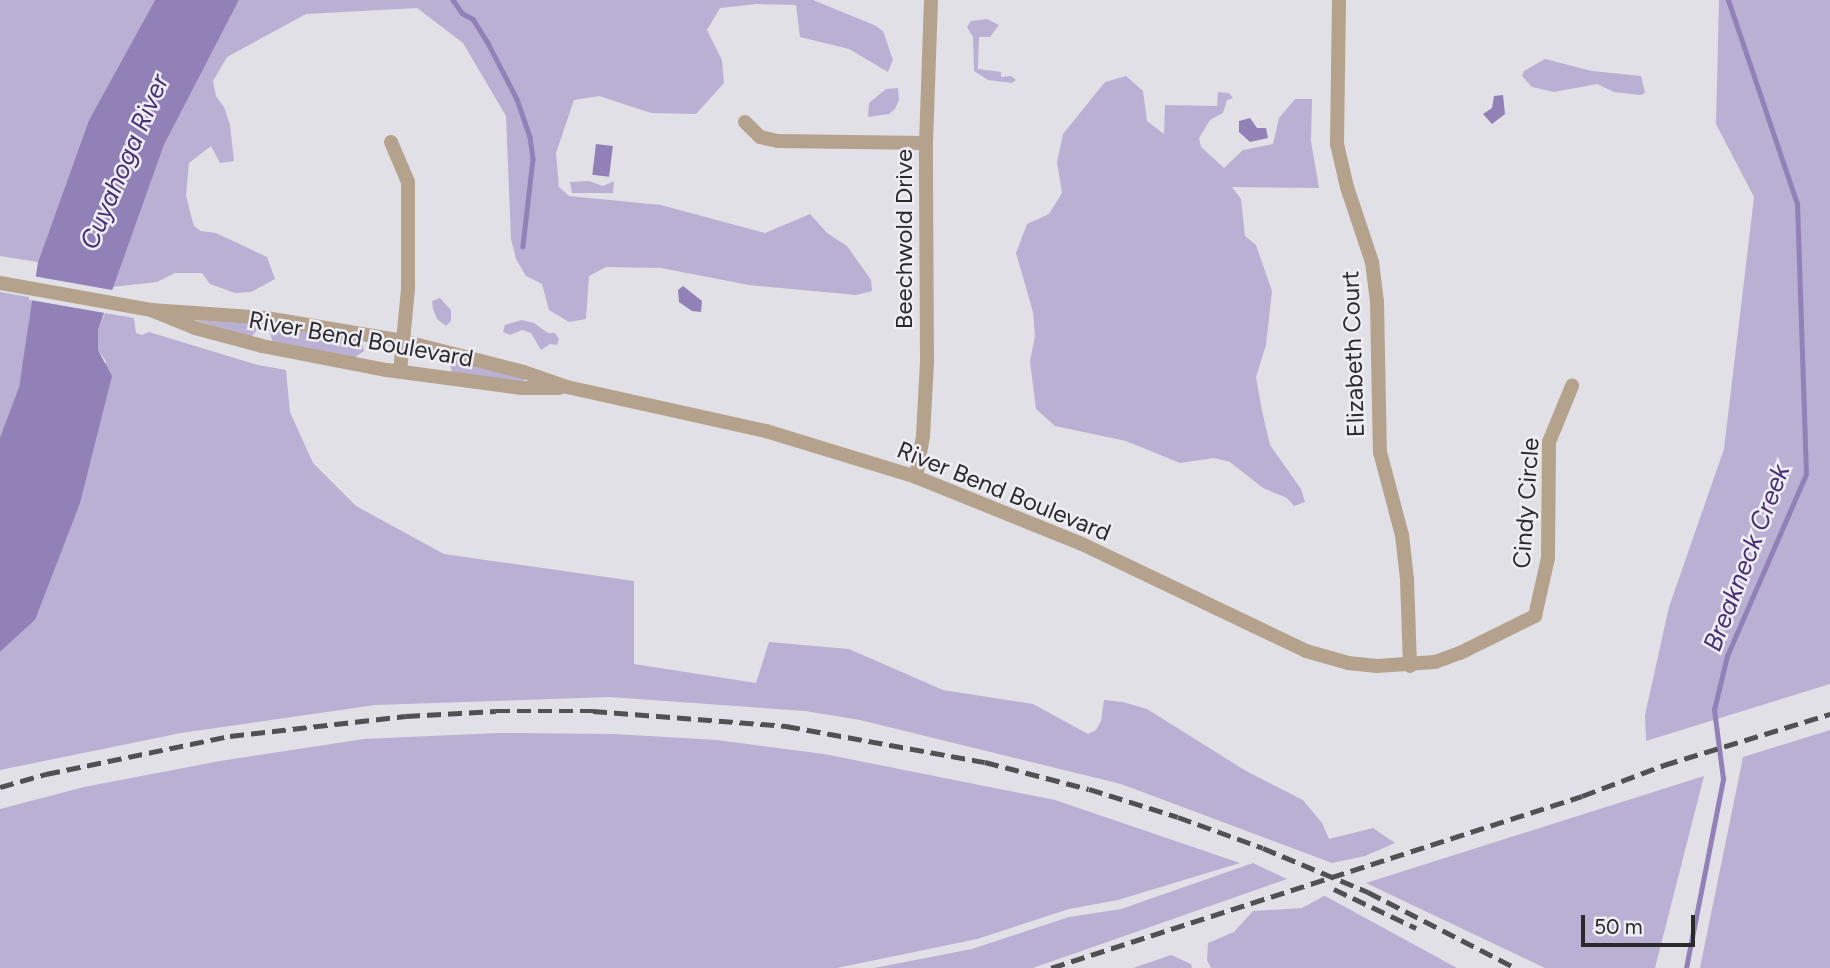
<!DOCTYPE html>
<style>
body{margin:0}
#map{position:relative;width:1830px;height:968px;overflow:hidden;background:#e2e0e7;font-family:Figtree,sans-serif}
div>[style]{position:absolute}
.green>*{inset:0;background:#bab0d3}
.water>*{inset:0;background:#9281b7;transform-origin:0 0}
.pier>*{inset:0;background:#e2e0e7;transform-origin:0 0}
.stream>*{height:4.5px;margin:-2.25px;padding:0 2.25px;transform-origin:2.25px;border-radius:2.25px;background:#9281b7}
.minor>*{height:14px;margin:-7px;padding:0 7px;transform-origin:7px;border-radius:7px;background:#b5a28d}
.rail>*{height:4.5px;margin-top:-2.25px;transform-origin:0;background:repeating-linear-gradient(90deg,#515154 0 14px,transparent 0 21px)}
span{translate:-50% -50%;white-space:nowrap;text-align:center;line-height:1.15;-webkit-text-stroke:5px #efedf4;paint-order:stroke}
.street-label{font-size:24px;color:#2a2a2c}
.water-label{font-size:26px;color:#493073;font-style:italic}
.scale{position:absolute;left:1581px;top:915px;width:114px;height:32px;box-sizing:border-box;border:4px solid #2a2a2c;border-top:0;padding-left:9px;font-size:21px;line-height:24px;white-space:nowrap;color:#2a2a2c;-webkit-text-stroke:5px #efedf4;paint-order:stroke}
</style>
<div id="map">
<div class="green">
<div style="clip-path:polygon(0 0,155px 0,89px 120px,38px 262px,0 256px)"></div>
<div style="clip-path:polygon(239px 0,813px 0,874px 25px,883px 31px,893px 60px,888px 72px,849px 49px,800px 37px,796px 5px,757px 4px,720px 8px,707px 30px,722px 60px,724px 83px,696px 114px,651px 113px,599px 96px,574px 100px,556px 153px,559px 187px,569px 196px,661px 205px,765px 233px,810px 214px,827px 233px,847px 246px,871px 280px,872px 291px,856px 295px,749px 285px,661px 268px,606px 267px,589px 276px,586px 319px,569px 322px,549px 310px,542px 284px,526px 276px,516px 259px,511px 239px,506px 116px,463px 43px,417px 8px,306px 14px,227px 57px,213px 81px,216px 96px,224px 107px,230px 125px,234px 161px,220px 163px,211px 146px,189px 163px,186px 195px,191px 216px,194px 226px,201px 231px,216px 233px,267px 257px,275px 279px,251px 292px,235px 293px,210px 284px,202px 273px,175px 273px,157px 282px,113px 287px,164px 145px)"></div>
<div style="clip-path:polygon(1719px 0,1830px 0,1830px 684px,1646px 741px,1645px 715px,1669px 607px,1724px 449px,1754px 197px,1716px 124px)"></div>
<div style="clip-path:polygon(987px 19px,999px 25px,990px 37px,979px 37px,978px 69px,1001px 72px,1001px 77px,1011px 76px,1016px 80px,1012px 83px,988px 80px,974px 71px,973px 37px,967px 27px,971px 21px)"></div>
<div style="clip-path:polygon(1545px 59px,1592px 71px,1641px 76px,1645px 93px,1640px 95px,1614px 92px,1597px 84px,1554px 92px,1532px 87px,1522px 76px,1524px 71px)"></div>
<div style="clip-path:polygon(1126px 76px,1143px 91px,1147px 121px,1164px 134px,1165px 105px,1217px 106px,1218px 92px,1229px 93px,1233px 98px,1227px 100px,1223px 113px,1210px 120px,1199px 138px,1201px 147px,1224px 168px,1243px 150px,1273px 144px,1279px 118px,1295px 99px,1312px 99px,1311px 141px,1319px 188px,1232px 187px,1241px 199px,1245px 236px,1256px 245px,1272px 291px,1266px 345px,1256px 377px,1262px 411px,1270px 445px,1301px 489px,1305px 502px,1294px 506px,1287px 498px,1263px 488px,1230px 462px,1214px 458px,1180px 463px,1126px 441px,1055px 426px,1036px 409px,1030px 361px,1035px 336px,1033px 312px,1016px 253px,1027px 224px,1049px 214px,1062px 193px,1057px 162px,1063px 134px,1105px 82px)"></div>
<div style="clip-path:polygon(898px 88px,899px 100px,895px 109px,889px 114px,868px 117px,869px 103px,886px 89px)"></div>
<div style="clip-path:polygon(589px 181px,603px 186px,614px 181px,613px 193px,572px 193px,570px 182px)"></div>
<div style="clip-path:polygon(0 292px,34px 298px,19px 387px,0 437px)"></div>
<div style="clip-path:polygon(440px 298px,451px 310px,451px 321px,446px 326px,437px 319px,433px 309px,432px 301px)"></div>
<div style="clip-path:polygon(105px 313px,134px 318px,136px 333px,142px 335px,149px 332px,258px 365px,286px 370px,290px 412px,313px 463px,356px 506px,444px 554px,634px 581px,634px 664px,756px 683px,769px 642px,849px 649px,943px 690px,1033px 704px,1088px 734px,1096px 730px,1101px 721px,1104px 700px,1123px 702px,1147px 709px,1246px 771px,1303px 800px,1322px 823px,1329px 839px,1373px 828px,1395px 843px,1365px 856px,1332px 863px,1121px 784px,860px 720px,805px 711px,609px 697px,375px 705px,181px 733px,0 770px,0 652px,35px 620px,106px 361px,98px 350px,98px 330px)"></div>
<div style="clip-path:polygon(195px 320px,255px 324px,257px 330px,251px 337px)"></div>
<div style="clip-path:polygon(522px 320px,534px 323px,548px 333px,555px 333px,559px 339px,557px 345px,550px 344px,541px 350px,531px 333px,522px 330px,510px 335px,503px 332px,505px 325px)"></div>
<div style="clip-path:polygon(275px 324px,361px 340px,364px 351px,354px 358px,273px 343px,269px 330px)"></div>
<div style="clip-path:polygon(454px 359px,525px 379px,523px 382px,452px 373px,450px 365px)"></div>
<div style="clip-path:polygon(1830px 730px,1830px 968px,1700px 968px,1743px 757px)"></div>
<div style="clip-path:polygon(497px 733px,614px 734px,717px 740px,824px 754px,1055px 800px,1240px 863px,1118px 900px,1069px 909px,977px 939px,837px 968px,0 968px,0 809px,84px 787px,220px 761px,364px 739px)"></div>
<div style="clip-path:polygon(1704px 776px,1655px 968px,1545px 968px,1366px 883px)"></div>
<div style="clip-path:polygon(1253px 863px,1287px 879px,1033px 968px,874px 968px,972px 949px,1069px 917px,1121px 909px)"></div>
<div style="clip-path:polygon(1324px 896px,1325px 896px,1457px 968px,1211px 968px,1207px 960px,1208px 943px,1234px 932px,1253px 911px,1302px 908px)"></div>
<div style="clip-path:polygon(1171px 955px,1191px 964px,1192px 968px,1133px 968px)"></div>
</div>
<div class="water">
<div style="clip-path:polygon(155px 0,239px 0,164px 145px,98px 330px,98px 350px,112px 376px,80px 503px,35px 620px,0 652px,0 437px,19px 387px,38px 262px,89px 120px)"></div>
<div style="clip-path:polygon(1503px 95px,1505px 114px,1492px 124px,1483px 114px,1492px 108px,1494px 96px)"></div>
<div style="clip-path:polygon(1250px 118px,1257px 128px,1266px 128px,1268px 138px,1250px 142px,1239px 132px,1239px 121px)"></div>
<div style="left:596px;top:144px;width:17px;height:31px;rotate:7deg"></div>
<div style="clip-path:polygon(683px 286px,702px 301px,701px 312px,692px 311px,679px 302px,678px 290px)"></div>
</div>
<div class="pier">
<div style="left:33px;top:276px;width:83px;height:24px;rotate:10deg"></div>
</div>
<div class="stream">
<div style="left:453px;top:0;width:16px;rotate:55deg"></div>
<div style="left:462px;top:13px;width:13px;rotate:29deg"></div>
<div style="left:473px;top:19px;width:26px;rotate:58deg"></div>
<div style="left:487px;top:41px;width:65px;rotate:62.7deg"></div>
<div style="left:517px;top:99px;width:40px;rotate:71.1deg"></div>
<div style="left:530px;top:137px;width:22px;rotate:82deg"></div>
<div style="left:533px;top:159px;width:88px;rotate:96.6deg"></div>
<div style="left:1686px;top:968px;width:193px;rotate:-78.9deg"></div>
<div style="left:1723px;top:779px;width:70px;rotate:-97.4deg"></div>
<div style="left:1714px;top:710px;width:56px;rotate:-76.5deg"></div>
<div style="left:1727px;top:656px;width:198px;rotate:-66.5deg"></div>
<div style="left:1806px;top:474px;width:270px;rotate:-91.9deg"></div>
<div style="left:1797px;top:204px;width:215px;rotate:-108.7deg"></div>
</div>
<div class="minor">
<div style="left:1339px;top:0;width:144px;rotate:90.8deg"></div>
<div style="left:1337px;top:144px;width:44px;rotate:76.9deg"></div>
<div style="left:1347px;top:187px;width:79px;rotate:71.6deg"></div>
<div style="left:1372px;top:262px;width:40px;rotate:82.9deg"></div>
<div style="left:1377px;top:302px;width:150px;rotate:88.9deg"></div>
<div style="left:1380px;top:452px;width:86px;rotate:75.2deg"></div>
<div style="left:1402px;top:535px;width:44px;rotate:83.5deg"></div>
<div style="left:1407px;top:579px;width:87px;rotate:88deg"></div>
<div style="left:745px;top:122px;width:21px;rotate:45deg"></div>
<div style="left:760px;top:137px;width:18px;rotate:13deg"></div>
<div style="left:778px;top:141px;width:148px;rotate:0.8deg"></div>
<div style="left:391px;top:142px;width:43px;rotate:67deg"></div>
<div style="left:408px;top:182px;width:107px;rotate:90deg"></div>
<div style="left:408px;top:289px;width:83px;rotate:95.5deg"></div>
<div style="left:0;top:283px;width:153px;rotate:10.1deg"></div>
<div style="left:151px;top:310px;width:48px;rotate:22.2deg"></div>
<div style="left:195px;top:328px;width:69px;rotate:15deg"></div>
<div style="left:262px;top:346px;width:127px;rotate:10.9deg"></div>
<div style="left:387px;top:370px;width:136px;rotate:7.6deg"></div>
<div style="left:522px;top:388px;width:37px"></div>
<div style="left:151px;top:310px;width:115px;rotate:4deg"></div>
<div style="left:266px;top:318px;width:139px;rotate:9.5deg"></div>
<div style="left:403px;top:341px;width:125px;rotate:14.4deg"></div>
<div style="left:524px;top:372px;width:46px;rotate:19.2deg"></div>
<div style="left:567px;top:387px;width:204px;rotate:12.5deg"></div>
<div style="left:766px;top:431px;width:157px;rotate:17deg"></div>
<div style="left:916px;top:477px;width:179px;rotate:22deg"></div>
<div style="left:1082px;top:544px;width:248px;rotate:25.5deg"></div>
<div style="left:1306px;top:651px;width:44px;rotate:15.9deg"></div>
<div style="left:1348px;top:663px;width:29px;rotate:6deg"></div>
<div style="left:1377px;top:666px;width:58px;rotate:-3.9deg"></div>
<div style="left:1435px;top:662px;width:27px;rotate:-20deg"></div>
<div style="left:1460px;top:653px;width:84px;rotate:-26.3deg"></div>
<div style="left:1535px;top:616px;width:59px;rotate:-77.4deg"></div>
<div style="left:1548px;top:558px;width:116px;rotate:-89.5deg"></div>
<div style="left:1549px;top:442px;width:61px;rotate:-67.7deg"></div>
<div style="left:916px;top:477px;width:42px;rotate:-80.3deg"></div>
<div style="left:923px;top:436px;width:74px;rotate:-86.9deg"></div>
<div style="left:927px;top:362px;width:219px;rotate:-90.3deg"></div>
<div style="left:926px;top:143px;width:143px;rotate:-88deg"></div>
</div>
<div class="rail">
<div style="left:0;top:787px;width:48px;rotate:-15.8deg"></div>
<div style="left:46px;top:774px;width:188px;rotate:-11.7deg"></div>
<div style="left:230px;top:736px;width:177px;rotate:-6.5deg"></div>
<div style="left:406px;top:716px;width:90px;rotate:-3.2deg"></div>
<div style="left:496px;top:711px;width:97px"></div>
<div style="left:593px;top:711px;width:194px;rotate:4.4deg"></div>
<div style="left:786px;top:726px;width:202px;rotate:10.3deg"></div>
<div style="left:985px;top:762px;width:107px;rotate:14.6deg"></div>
<div style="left:1089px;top:789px;width:93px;rotate:17.5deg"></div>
<div style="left:1178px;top:817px;width:90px;rotate:20deg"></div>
<div style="left:1263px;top:848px;width:114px;rotate:22.7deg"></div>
<div style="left:1368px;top:892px;width:166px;rotate:27.2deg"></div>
<div style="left:1334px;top:889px;width:91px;rotate:25.4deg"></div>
<div style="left:1051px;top:968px;width:558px;rotate:-17.95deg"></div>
<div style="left:1582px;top:796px;width:88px;rotate:-20.7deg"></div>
<div style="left:1664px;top:765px;width:174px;rotate:-17.1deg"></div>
</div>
<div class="street-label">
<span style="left:904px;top:239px;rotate:-90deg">Beechwold Drive</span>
<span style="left:361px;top:339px;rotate:10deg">River Bend Boulevard</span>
<span style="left:1353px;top:354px;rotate:-92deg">Elizabeth Court</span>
<span style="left:1004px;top:491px;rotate:22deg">River Bend Boulevard</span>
<span style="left:1526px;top:503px;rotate:-86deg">Cindy Circle</span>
</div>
<div class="water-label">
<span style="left:125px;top:162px;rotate:-67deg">Cuyahoga River</span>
<span style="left:1747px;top:558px;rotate:-69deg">Breakneck Creek</span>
</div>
<div class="scale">50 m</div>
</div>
